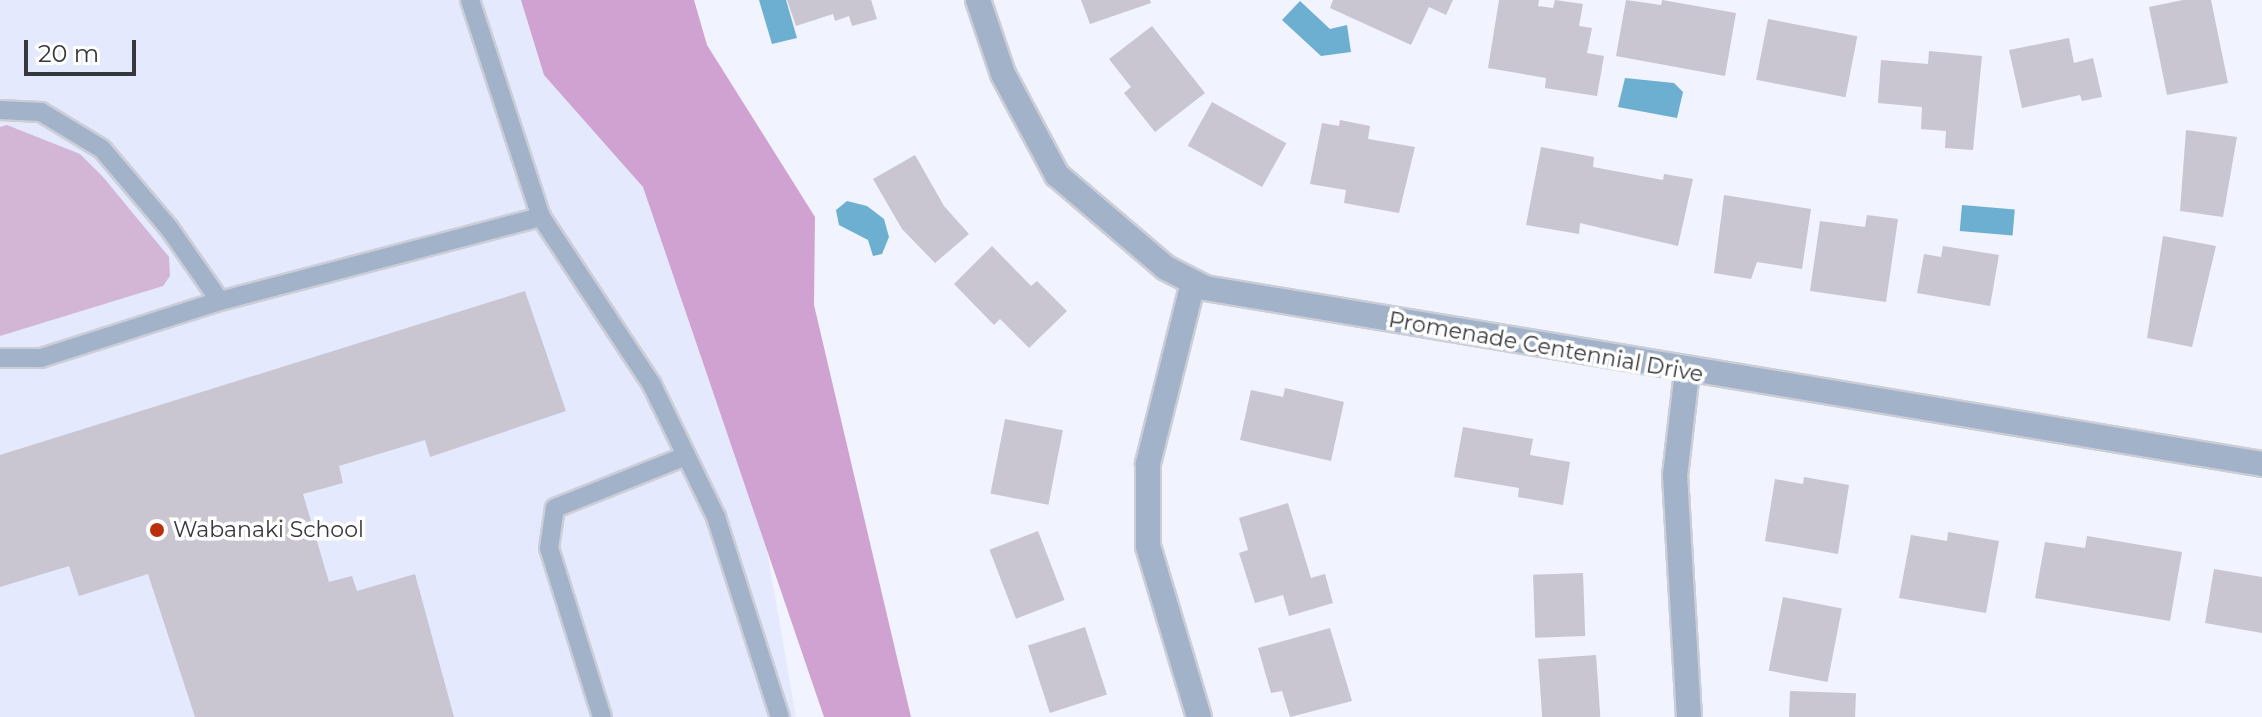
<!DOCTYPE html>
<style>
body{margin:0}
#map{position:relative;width:2262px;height:717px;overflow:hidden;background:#f1f3fe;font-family:Montserrat,sans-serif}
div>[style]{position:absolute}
.built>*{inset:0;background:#e5e9fe}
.green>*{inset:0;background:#d3b5d5}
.forest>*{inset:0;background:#cfa2d2}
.water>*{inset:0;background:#6cafd0;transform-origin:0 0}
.building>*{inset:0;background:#c9c5d1;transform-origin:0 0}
.roads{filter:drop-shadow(2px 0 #ccced7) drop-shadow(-2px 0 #ccced7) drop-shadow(0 2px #ccced7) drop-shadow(0 -2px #ccced7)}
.lane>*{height:18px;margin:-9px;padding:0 9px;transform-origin:9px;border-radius:9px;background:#a1b2c9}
.street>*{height:24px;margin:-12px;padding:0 12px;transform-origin:12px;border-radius:12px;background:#a1b2c9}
.dots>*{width:22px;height:22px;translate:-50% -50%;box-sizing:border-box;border:4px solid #fff;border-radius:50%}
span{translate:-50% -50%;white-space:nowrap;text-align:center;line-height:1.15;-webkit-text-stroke:7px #fff;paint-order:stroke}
.street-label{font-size:22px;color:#37383d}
.poi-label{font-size:22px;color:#37383d}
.left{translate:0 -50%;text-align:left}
.scale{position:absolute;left:24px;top:40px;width:112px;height:36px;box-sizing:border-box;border:4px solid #37383d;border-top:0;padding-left:10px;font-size:24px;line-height:28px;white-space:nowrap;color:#37383d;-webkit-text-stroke:6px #fff;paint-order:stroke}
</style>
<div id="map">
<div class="built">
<div style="clip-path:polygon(0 0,634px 0,711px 229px,796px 717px,0 717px)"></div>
</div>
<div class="green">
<div style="clip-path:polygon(7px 125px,80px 154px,103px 177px,169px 257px,170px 276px,163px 286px,0 336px,0 127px)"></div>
</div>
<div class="forest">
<div style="clip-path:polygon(521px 0,694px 0,707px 45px,815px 217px,814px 305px,911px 717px,824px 717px,643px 187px,544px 75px)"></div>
</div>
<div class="water">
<div style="clip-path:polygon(759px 0,786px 0,797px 38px,772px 44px)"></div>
<div style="clip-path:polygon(1300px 1px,1330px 29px,1347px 25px,1351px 52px,1321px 56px,1282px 20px)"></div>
<div style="clip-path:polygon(1625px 78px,1674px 83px,1683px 92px,1677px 118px,1618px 107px)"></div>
<div style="clip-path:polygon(847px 201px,867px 206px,884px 219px,889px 237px,882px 254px,873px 256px,868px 240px,839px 225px,836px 210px)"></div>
<div style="left:1962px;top:205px;width:53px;height:26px;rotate:5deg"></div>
</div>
<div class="building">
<div style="clip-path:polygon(787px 0,871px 0,877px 19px,852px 26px,849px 16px,835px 21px,833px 14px,796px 26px)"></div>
<div style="clip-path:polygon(1081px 0,1150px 0,1151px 3px,1090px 24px)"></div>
<div style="clip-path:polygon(1333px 0,1453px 0,1446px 15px,1429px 7px,1411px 45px,1330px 8px)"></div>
<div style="clip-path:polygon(1499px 0,1539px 0,1538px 6px,1553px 8px,1555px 0,1583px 4px,1579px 26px,1592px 28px,1587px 53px,1604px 56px,1597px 96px,1545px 88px,1546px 78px,1488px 68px)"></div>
<div style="clip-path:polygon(1626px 0,1661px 5px,1662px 0,1736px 13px,1725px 76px,1616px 56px)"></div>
<div style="clip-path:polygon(2183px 0,2211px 0,2228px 83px,2167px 95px,2149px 7px)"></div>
<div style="left:1768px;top:19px;width:91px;height:62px;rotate:11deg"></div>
<div style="clip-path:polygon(1152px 26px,1205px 93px,1155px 132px,1124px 93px,1131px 87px,1109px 59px)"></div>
<div style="clip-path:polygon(2069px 38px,2074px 63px,2093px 58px,2102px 97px,2082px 101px,2080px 95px,2022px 108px,2009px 50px)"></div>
<div style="clip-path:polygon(1929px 51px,1982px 56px,1973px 150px,1945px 148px,1946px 131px,1921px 129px,1922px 107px,1878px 103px,1881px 60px,1928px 64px)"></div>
<div style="left:1212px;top:102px;width:85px;height:50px;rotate:29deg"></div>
<div style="clip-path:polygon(1340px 120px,1370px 126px,1368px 139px,1415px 147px,1399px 213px,1344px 203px,1346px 190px,1310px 184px,1322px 123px,1339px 126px)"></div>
<div style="clip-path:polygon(2186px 130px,2237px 137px,2223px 217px,2180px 211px)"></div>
<div style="clip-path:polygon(1541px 147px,1594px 157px,1593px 167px,1663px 180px,1664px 174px,1693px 179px,1678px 246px,1580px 223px,1579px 234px,1526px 225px)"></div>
<div style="clip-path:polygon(915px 155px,944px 206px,969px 234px,935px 263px,902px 229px,873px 179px)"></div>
<div style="clip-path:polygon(1724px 195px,1811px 209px,1802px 269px,1757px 262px,1751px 279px,1714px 273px)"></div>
<div style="clip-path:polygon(1867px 215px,1898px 219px,1886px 302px,1810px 291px,1820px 221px,1865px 227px)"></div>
<div style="clip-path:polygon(2163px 236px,2216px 246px,2192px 347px,2147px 338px)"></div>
<div style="clip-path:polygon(992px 246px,1031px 286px,1037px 281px,1067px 311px,1029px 348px,1000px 319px,994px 325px,954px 284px)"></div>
<div style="clip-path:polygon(1943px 246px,1999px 255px,1990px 306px,1917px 293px,1924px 254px,1941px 257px)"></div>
<div style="clip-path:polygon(525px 291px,566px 411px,430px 457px,425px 440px,339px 466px,343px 483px,303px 494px,329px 582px,352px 576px,357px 591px,415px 574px,454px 717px,195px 717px,148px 574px,79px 596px,69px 566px,0 587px,0 455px)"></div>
<div style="clip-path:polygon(1285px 388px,1344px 402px,1331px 461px,1240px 440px,1251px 390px,1283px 397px)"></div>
<div style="left:1005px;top:419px;width:59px;height:76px;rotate:11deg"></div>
<div style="clip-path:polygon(1463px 427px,1533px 439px,1530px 455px,1570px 462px,1563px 505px,1518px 497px,1519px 488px,1454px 477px)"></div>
<div style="clip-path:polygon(1804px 477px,1849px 485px,1838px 554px,1765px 541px,1775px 479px,1803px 484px)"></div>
<div style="clip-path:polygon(1288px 503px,1311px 578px,1325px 574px,1333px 603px,1289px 616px,1283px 595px,1255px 603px,1239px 553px,1248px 550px,1239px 518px)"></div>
<div style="left:1038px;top:531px;width:74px;height:52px;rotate:69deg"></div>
<div style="clip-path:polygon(1948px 532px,1999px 541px,1986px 613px,1899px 598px,1911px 535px,1947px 541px)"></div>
<div style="clip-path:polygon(2087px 536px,2182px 552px,2170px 621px,2035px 598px,2045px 542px,2085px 548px)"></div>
<div style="clip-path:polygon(2214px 569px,2262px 577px,2262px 633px,2205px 623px)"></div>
<div style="left:1583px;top:573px;width:63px;height:50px;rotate:88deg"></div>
<div style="left:1783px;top:597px;width:60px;height:75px;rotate:11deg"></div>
<div style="left:1085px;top:627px;width:71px;height:60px;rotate:72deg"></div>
<div style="clip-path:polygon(1330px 628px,1352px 701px,1290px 717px,1282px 691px,1271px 693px,1258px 648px)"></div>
<div style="left:1596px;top:655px;width:62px;height:58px;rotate:86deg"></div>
<div style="left:1790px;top:691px;width:66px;height:26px;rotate:2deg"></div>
</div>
<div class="roads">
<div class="lane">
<div style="left:470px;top:0;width:228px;rotate:71.9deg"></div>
<div style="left:541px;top:217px;width:201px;rotate:56.5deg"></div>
<div style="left:652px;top:385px;width:147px;rotate:64.1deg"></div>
<div style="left:716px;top:517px;width:210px;rotate:72.3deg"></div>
<div style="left:0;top:110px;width:41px;rotate:2.8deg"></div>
<div style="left:41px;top:112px;width:71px;rotate:31.2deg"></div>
<div style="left:102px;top:149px;width:104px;rotate:49.7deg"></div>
<div style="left:169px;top:228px;width:89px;rotate:55.1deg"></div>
<div style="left:0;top:358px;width:41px"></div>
<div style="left:41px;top:358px;width:188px;rotate:-17.7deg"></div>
<div style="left:220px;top:301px;width:332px;rotate:-14.7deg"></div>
<div style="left:602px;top:717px;width:177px;rotate:-107.4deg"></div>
<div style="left:549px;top:548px;width:40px;rotate:-81.5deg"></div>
<div style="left:555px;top:508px;width:141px;rotate:-21.7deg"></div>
</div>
<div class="street">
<div style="left:978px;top:0;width:78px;rotate:71.3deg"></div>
<div style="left:1003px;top:74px;width:115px;rotate:61.9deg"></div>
<div style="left:1057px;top:175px;width:143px;rotate:40.5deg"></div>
<div style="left:1166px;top:268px;width:44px;rotate:27.1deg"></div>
<div style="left:1205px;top:288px;width:1072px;rotate:9.45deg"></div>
<div style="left:1193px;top:283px;width:187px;rotate:104deg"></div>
<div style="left:1148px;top:464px;width:82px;rotate:90deg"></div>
<div style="left:1148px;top:546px;width:178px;rotate:73.4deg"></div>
<div style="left:1687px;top:372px;width:104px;rotate:96.6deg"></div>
<div style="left:1675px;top:475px;width:242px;rotate:86.7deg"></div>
</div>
</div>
<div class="dots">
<div style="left:157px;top:530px;background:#bb300b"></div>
</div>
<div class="street-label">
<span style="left:1546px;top:347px;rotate:10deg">Promenade Centennial Drive</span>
</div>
<div class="poi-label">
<span class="left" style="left:173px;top:530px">Wabanaki School</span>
</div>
<div class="scale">20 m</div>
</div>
